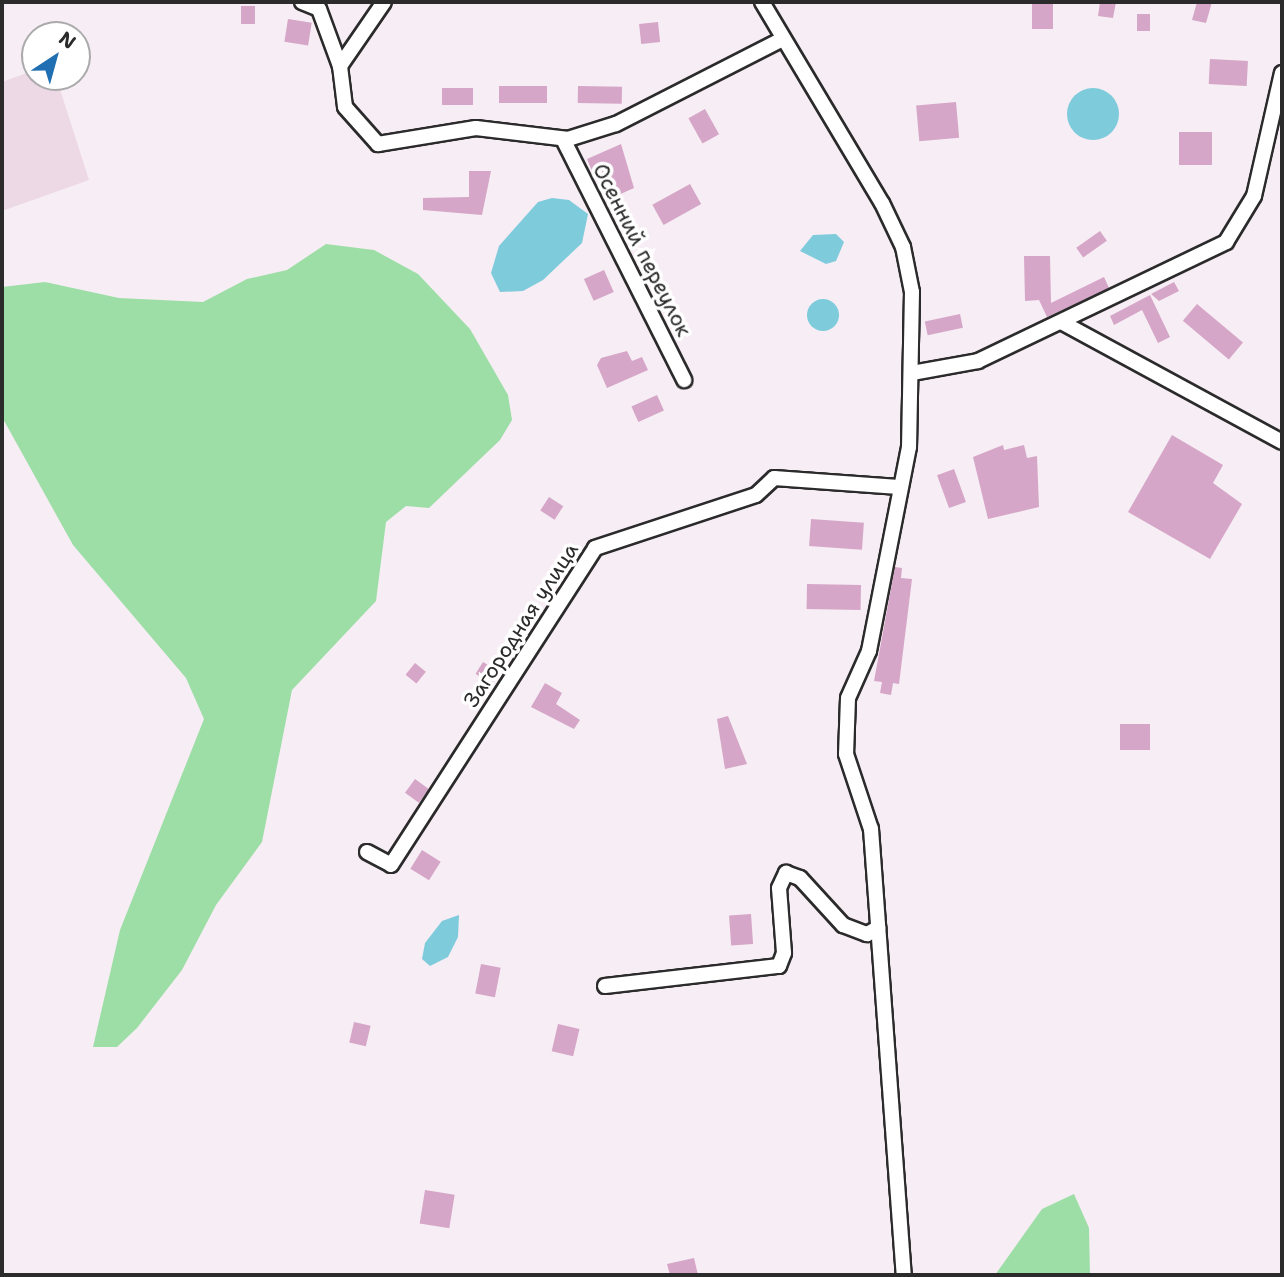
<!DOCTYPE html>
<meta charset="utf-8">
<style>
body{margin:0}
#map{position:relative;width:1284px;height:1277px;overflow:hidden;background:#f7edf4;font-family:"Shantell Sans",sans-serif}
div>[style]{position:absolute}
.built>*{inset:0;background:#edd8e6}
.green>*{inset:0;background:#9ddea7}
.water>*{inset:0;background:#7ecbdc}
.round{border-radius:50%}
.building>*{inset:0;background:#d5a6c7;transform-origin:0 0}
.roads{filter:drop-shadow(2px 0 #2b2b2b) drop-shadow(-2px 0 #2b2b2b) drop-shadow(0 2px #2b2b2b) drop-shadow(0 -2px #2b2b2b)}
.minor>*{height:14px;margin:-7px;padding:0 7px;transform-origin:7px;border-radius:7px;background:#fff}
span{translate:-50% -50%;white-space:nowrap;text-align:center;line-height:1.15;-webkit-text-stroke:7px #fff;paint-order:stroke}
.street-label{font-size:21px;color:#2b2b2b}
.frame{position:absolute;inset:0;border:4px solid #2b2b2b;pointer-events:none}
.north{position:absolute;left:21px;top:21px;width:70px;height:70px;box-sizing:border-box;background:#fff;border:2px solid #aaa;border-radius:50%;rotate:36deg;font-size:19px;font-weight:700;line-height:28px;text-align:center;color:#2b2b2b}
.north::after{content:'';display:block;margin:auto;width:24px;height:32px;background:#1f6fb2;clip-path:polygon(50% 0,100% 100%,50% 72%,0 100%)}
</style>
<div id="map">
<div class="built">
<div style="clip-path:polygon(35px 70px,35px 77px,56px 77px,89px 180px,2px 211px,2px 82px)"></div>
</div>
<div class="green">
<div style="clip-path:polygon(326px 244px,374px 250px,418px 274px,470px 329px,508px 395px,512px 420px,500px 440px,429px 508px,406px 506px,386px 522px,376px 601px,292px 690px,262px 842px,216px 905px,182px 970px,137px 1028px,117px 1047px,93px 1047px,120px 930px,204px 719px,186px 678px,73px 545px,2px 417px,2px 287px,45px 282px,119px 298px,203px 302px,247px 279px,287px 270px)"></div>
<div style="clip-path:polygon(1074px 1194px,1089px 1228px,1090px 1275px,995px 1275px,1042px 1209px)"></div>
</div>
<div class="water">
<div class="round" style="left:1067px;top:88px;width:52px;height:52px"></div>
<div style="clip-path:polygon(552px 198px,569px 200px,588px 214px,582px 243px,543px 280px,523px 291px,500px 292px,491px 273px,499px 246px,538px 202px)"></div>
<div style="clip-path:polygon(836px 234px,844px 242px,836px 261px,826px 264px,800px 251px,813px 235px)"></div>
<div class="round" style="left:807px;top:299px;width:32px;height:32px"></div>
<div style="clip-path:polygon(459px 915px,458px 937px,448px 957px,430px 966px,422px 959px,425px 943px,442px 921px)"></div>
</div>
<div class="building">
<div style="left:1032px;top:2px;width:21px;height:27px"></div>
<div style="clip-path:polygon(1100px 2px,1116px 2px,1113px 18px,1098px 16px)"></div>
<div style="clip-path:polygon(1197px 2px,1212px 2px,1206px 23px,1192px 20px)"></div>
<div style="left:241px;top:6px;width:14px;height:18px"></div>
<div style="left:1137px;top:14px;width:13px;height:17px"></div>
<div style="left:288px;top:19px;width:24px;height:23px;rotate:9deg"></div>
<div style="left:658px;top:22px;width:20px;height:19px;rotate:84deg"></div>
<div style="left:1210px;top:59px;width:38px;height:25px;rotate:3deg"></div>
<div style="left:499px;top:86px;width:48px;height:17px"></div>
<div style="left:578px;top:86px;width:44px;height:17px;rotate:1deg"></div>
<div style="left:442px;top:88px;width:31px;height:17px"></div>
<div style="left:956px;top:102px;width:36px;height:40px;rotate:85deg"></div>
<div style="left:705px;top:109px;width:29px;height:19px;rotate:61deg"></div>
<div style="left:1179px;top:132px;width:33px;height:33px"></div>
<div style="clip-path:polygon(621px 144px,634px 188px,614px 197px,600px 167px,592px 171px,587px 159px)"></div>
<div style="clip-path:polygon(469px 171px,491px 171px,482px 215px,423px 210px,423px 198px,469px 197px)"></div>
<div style="left:690px;top:184px;width:23px;height:43px;rotate:61deg"></div>
<div style="left:1100px;top:231px;width:12px;height:29px;rotate:55deg"></div>
<div style="clip-path:polygon(1024px 256px,1050px 256px,1051px 303px,1104px 277px,1109px 288px,1047px 317px,1039px 300px,1025px 301px)"></div>
<div style="left:604px;top:270px;width:24px;height:22px;rotate:66deg"></div>
<div style="clip-path:polygon(1174px 282px,1179px 291px,1159px 301px,1151px 294px)"></div>
<div style="clip-path:polygon(1150px 295px,1170px 337px,1158px 343px,1142px 310px,1114px 325px,1110px 316px)"></div>
<div style="left:1197px;top:304px;width:60px;height:22px;rotate:40deg"></div>
<div style="left:960px;top:314px;width:14px;height:36px;rotate:78deg"></div>
<div style="clip-path:polygon(627px 351px,632px 361px,642px 357px,648px 370px,607px 388px,597px 365px,601px 358px)"></div>
<div style="left:657px;top:395px;width:17px;height:28px;rotate:66deg"></div>
<div style="clip-path:polygon(1172px 435px,1223px 465px,1213px 483px,1242px 504px,1210px 559px,1128px 512px)"></div>
<div style="clip-path:polygon(1003px 445px,1004px 450px,1024px 445px,1027px 458px,1037px 456px,1039px 507px,988px 519px,973px 457px)"></div>
<div style="left:954px;top:469px;width:35px;height:18px;rotate:70deg"></div>
<div style="left:549px;top:497px;width:17px;height:16px;rotate:33deg"></div>
<div style="left:811px;top:519px;width:53px;height:27px;rotate:4deg"></div>
<div style="clip-path:polygon(895px 567px,902px 568px,901px 578px,912px 579px,899px 684px,893px 683px,891px 695px,880px 693px,882px 682px,874px 681px)"></div>
<div style="left:807px;top:584px;width:54px;height:25px;rotate:1deg"></div>
<div style="left:483px;top:662px;width:19px;height:14px;rotate:32deg"></div>
<div style="left:415px;top:663px;width:14px;height:15px;rotate:39deg"></div>
<div style="clip-path:polygon(545px 683px,562px 693px,556px 704px,580px 720px,574px 729px,531px 707px)"></div>
<div style="clip-path:polygon(728px 716px,747px 764px,725px 769px,717px 719px)"></div>
<div style="left:1120px;top:724px;width:30px;height:26px"></div>
<div style="left:415px;top:779px;width:17px;height:17px;rotate:36deg"></div>
<div style="left:422px;top:850px;width:22px;height:22px;rotate:32deg"></div>
<div style="left:751px;top:914px;width:30px;height:22px;rotate:86deg"></div>
<div style="left:481px;top:964px;width:20px;height:30px;rotate:11deg"></div>
<div style="left:354px;top:1022px;width:17px;height:21px;rotate:13deg"></div>
<div style="left:558px;top:1024px;width:22px;height:28px;rotate:13deg"></div>
<div style="left:425px;top:1190px;width:30px;height:34px;rotate:9deg"></div>
<div style="clip-path:polygon(694px 1258px,698px 1275px,670px 1275px,667px 1264px)"></div>
</div>
<div class="roads">
<div class="minor">
<div style="left:302px;top:2px;width:18px;rotate:22deg"></div>
<div style="left:319px;top:9px;width:61px;rotate:69.8deg"></div>
<div style="left:384px;top:2px;width:78px;rotate:124.5deg"></div>
<div style="left:340px;top:66px;width:41px;rotate:83deg"></div>
<div style="left:345px;top:107px;width:50px;rotate:48.3deg"></div>
<div style="left:378px;top:144px;width:99px;rotate:-9.3deg"></div>
<div style="left:476px;top:128px;width:93px;rotate:6.8deg"></div>
<div style="left:568px;top:139px;width:50px;rotate:-17.4deg"></div>
<div style="left:616px;top:124px;width:185px;rotate:-27deg"></div>
<div style="left:762px;top:2px;width:234px;rotate:59.2deg"></div>
<div style="left:882px;top:203px;width:49px;rotate:64.5deg"></div>
<div style="left:903px;top:247px;width:46px;rotate:78.7deg"></div>
<div style="left:912px;top:292px;width:155px;rotate:91.1deg"></div>
<div style="left:909px;top:447px;width:208px;rotate:101.1deg"></div>
<div style="left:869px;top:651px;width:51px;rotate:114.1deg"></div>
<div style="left:848px;top:698px;width:56px;rotate:92deg"></div>
<div style="left:846px;top:754px;width:79px;rotate:71.6deg"></div>
<div style="left:871px;top:829px;width:447px;rotate:85.8deg"></div>
<div style="left:563px;top:139px;width:270px;rotate:63.3deg"></div>
<div style="left:1063px;top:323px;width:249px;rotate:28.5deg"></div>
<div style="left:912px;top:373px;width:67px;rotate:-10.3deg"></div>
<div style="left:978px;top:361px;width:275px;rotate:-25.6deg"></div>
<div style="left:1226px;top:242px;width:54px;rotate:-58.7deg"></div>
<div style="left:1254px;top:196px;width:126px;rotate:-77.2deg"></div>
<div style="left:367px;top:852px;width:27px;rotate:28deg"></div>
<div style="left:391px;top:865px;width:377px;rotate:-57.2deg"></div>
<div style="left:595px;top:548px;width:169px;rotate:-18.2deg"></div>
<div style="left:756px;top:495px;width:25px;rotate:-43deg"></div>
<div style="left:774px;top:478px;width:125px;rotate:4.1deg"></div>
<div style="left:605px;top:986px;width:175px;rotate:-6.6deg"></div>
<div style="left:779px;top:966px;width:14px;rotate:-69deg"></div>
<div style="left:784px;top:953px;width:65px;rotate:-94.4deg"></div>
<div style="left:779px;top:888px;width:17px;rotate:-65deg"></div>
<div style="left:786px;top:873px;width:15px;rotate:20deg"></div>
<div style="left:800px;top:878px;width:64px;rotate:47.5deg"></div>
<div style="left:843px;top:925px;width:26px;rotate:21deg"></div>
<div style="left:867px;top:934px;width:13px;rotate:-29deg"></div>
</div>
</div>
<div class="street-label">
<span style="left:642px;top:250px;rotate:63deg">Осенний переулок</span>
<span style="left:521px;top:625px;rotate:-57deg">Загородная улица</span>
</div>
<div class="frame"></div>
<div class="north">N</div>
</div>
